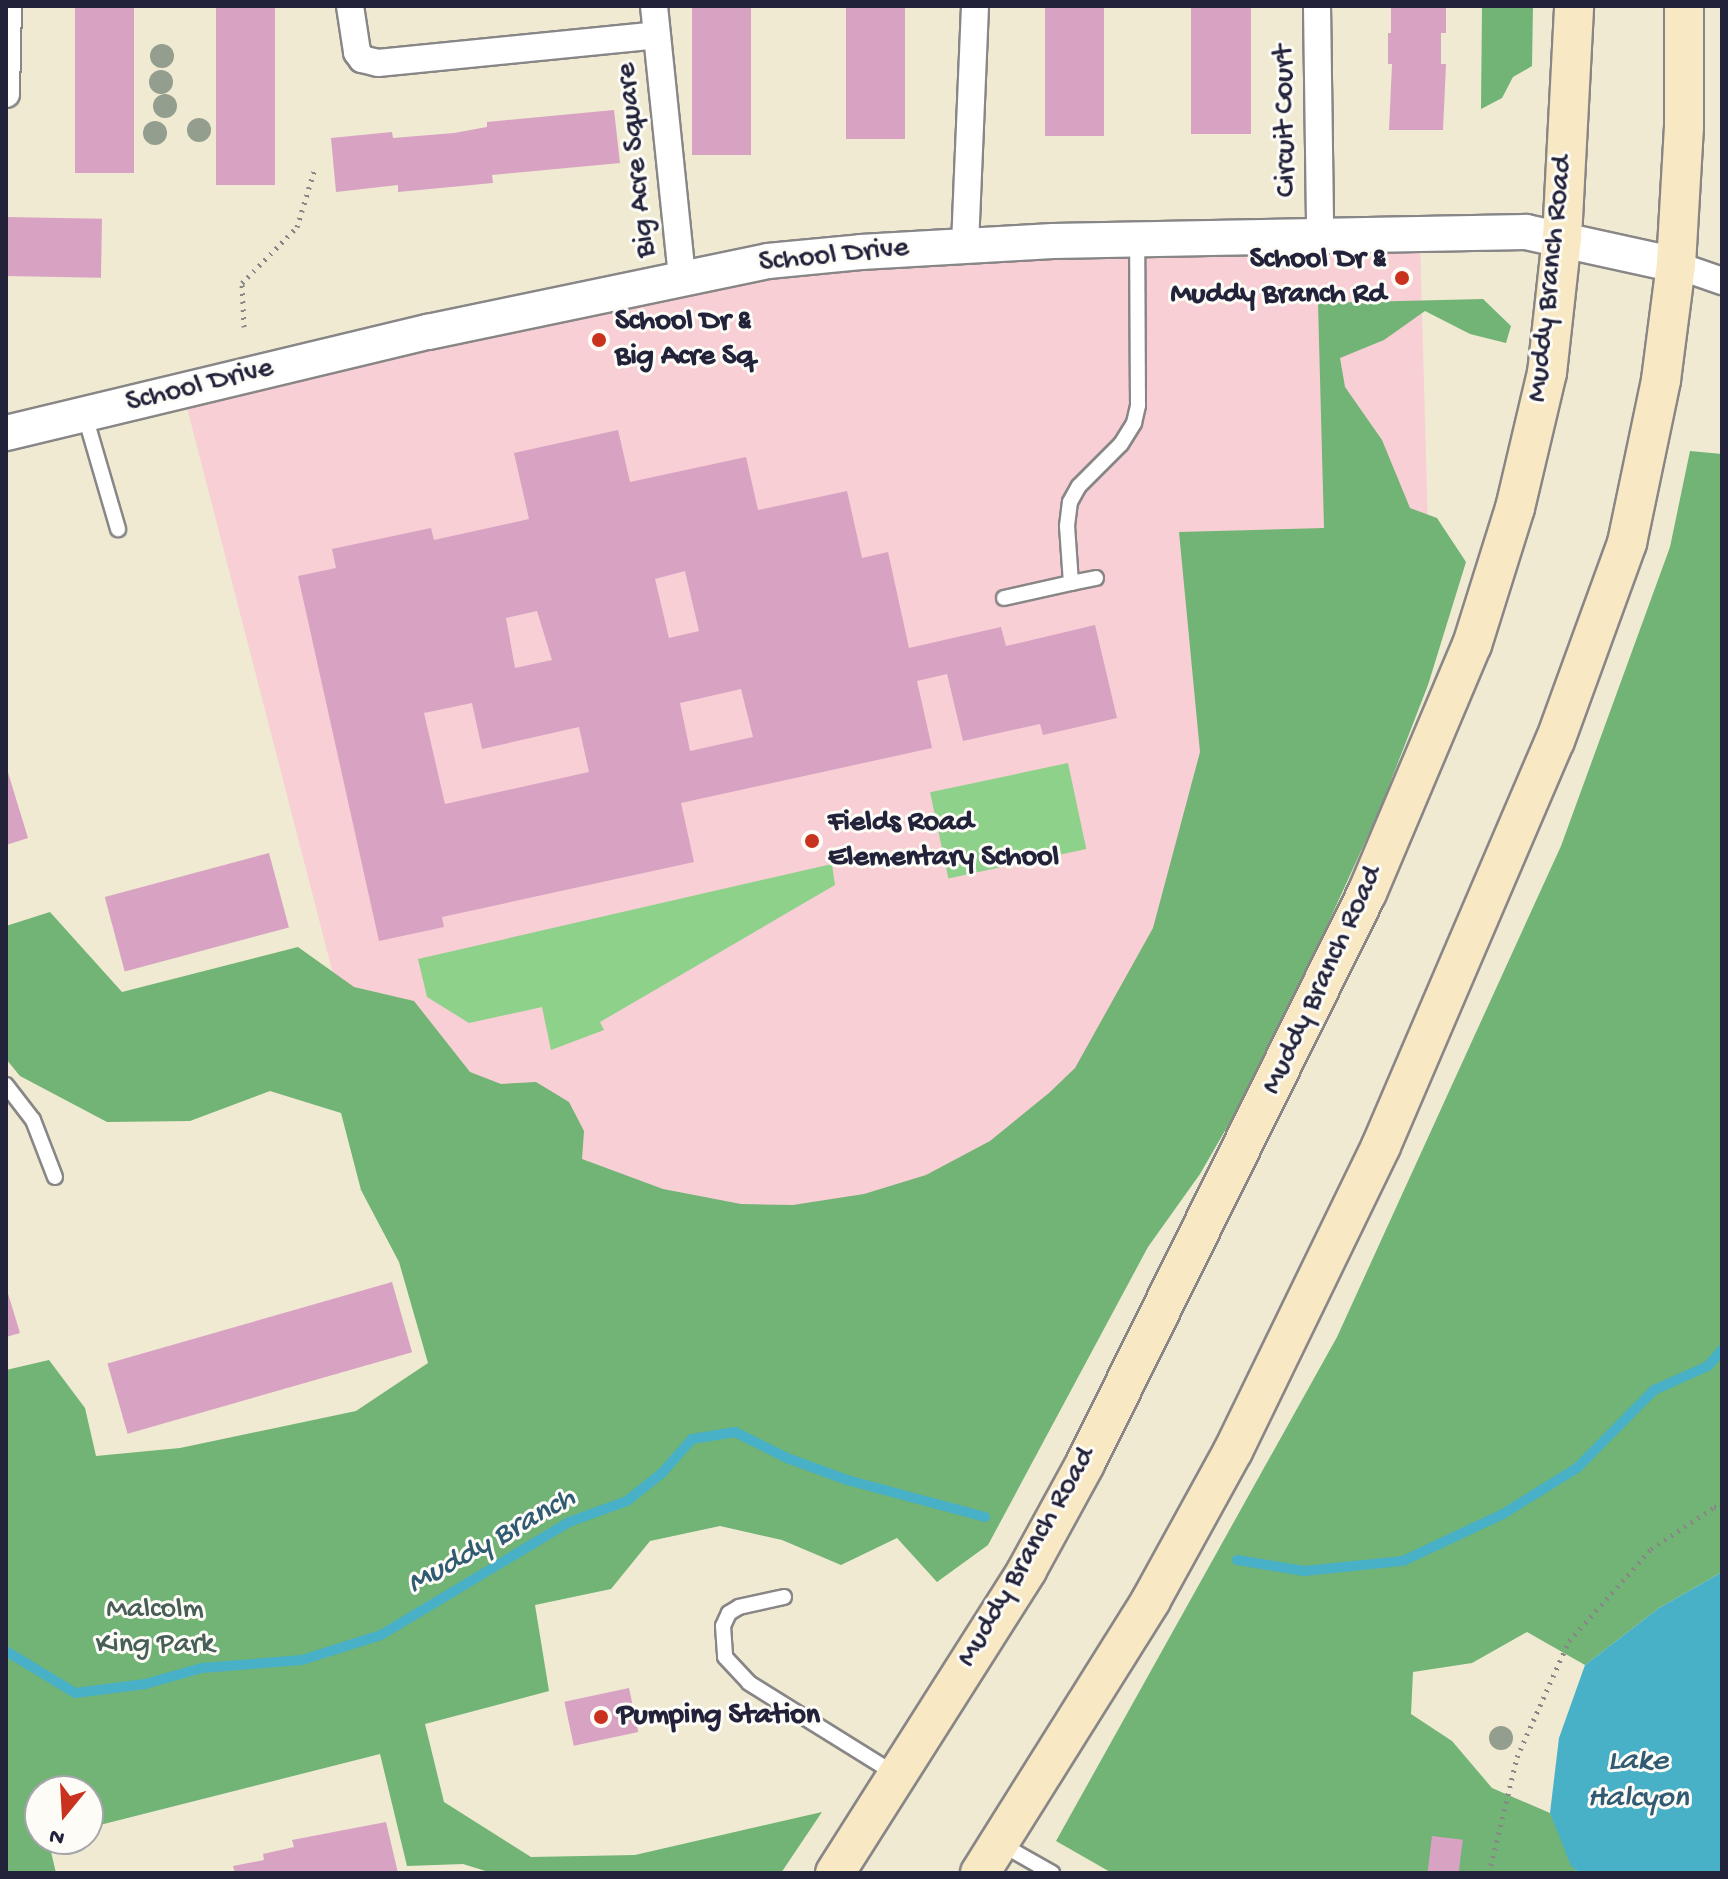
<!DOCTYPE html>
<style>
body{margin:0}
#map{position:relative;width:1728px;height:1879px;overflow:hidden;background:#efead1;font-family:"Gochi Hand",sans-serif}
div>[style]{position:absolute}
.built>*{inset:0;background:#f7cfd4}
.green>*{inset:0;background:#8dd18a;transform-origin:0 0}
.forest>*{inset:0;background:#72b376}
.water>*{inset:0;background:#48b0c7}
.stream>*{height:10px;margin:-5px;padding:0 5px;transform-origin:5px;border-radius:5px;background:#48b0c7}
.building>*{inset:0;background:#d8a2c3;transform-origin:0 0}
.path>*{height:5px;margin-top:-2.5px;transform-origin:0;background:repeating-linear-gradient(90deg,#888686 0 2px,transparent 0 8px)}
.roads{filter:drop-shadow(2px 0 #888686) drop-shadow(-2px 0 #888686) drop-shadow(0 2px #888686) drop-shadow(0 -2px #888686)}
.service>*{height:14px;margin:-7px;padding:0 7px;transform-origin:7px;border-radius:7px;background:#fff}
.minor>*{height:26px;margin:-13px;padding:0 13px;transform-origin:13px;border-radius:13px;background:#fff}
.tertiary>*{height:34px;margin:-17px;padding:0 17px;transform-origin:17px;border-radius:17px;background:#fff}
.secondary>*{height:38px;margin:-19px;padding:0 19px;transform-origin:19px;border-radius:19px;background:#f8e8c3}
.trees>*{width:24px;height:24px;margin:-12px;border-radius:50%;background:#939e8e}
.dots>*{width:22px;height:22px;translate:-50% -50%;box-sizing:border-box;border:4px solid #fdfcf7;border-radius:50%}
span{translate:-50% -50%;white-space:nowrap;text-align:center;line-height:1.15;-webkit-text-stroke:6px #fdfcf7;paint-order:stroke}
.street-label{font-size:30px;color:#22223b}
.poi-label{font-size:30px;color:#22223b;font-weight:700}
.right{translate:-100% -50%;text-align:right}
.left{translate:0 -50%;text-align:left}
.park-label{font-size:30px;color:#475f57}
.water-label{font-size:32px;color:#315b73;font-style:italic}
.frame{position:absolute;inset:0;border:8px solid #22223b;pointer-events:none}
.north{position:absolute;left:24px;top:1775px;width:80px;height:80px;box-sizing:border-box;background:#fdfcf7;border:2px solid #a5a5ac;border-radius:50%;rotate:198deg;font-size:22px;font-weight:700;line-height:32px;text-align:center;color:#22223b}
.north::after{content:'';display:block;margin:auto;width:28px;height:36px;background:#c8321e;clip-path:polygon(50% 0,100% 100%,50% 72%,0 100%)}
</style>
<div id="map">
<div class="built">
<div style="clip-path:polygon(1420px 242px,1429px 566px,1165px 1199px,435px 1369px,184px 396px,781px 267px)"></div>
</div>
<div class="green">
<div style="left:1068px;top:763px;width:88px;height:141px;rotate:78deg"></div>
<div style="clip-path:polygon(832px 864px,835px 885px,600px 1022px,604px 1030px,551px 1050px,542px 1007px,469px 1023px,427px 997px,418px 959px)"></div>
</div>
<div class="forest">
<div style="clip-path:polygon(1482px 6px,1533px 6px,1532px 66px,1513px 77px,1502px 98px,1481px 109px)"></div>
<div style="clip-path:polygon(1483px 299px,1511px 326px,1506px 343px,1470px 334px,1425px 311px,1384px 340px,1340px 358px,1345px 387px,1382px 440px,1410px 508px,1437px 518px,1466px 562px,1428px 685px,1380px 809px,1267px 1058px,1200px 1174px,1148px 1247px,988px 1545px,937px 1582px,897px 1538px,841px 1565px,782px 1540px,720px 1526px,650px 1541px,611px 1589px,535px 1605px,549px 1691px,425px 1724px,444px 1802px,531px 1857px,635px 1855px,822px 1812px,781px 1873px,492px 1873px,463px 1864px,407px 1866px,380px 1754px,88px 1828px,88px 1791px,40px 1791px,40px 1839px,48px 1839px,56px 1873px,6px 1873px,6px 1370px,49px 1360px,85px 1408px,96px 1456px,180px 1448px,356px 1411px,428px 1363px,399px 1262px,361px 1190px,341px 1113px,270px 1091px,190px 1121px,107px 1122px,20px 1076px,6px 1059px,6px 926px,50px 912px,122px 992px,298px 947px,354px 987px,414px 1001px,470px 1072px,501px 1084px,536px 1082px,569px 1102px,584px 1131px,582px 1159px,663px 1189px,741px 1204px,793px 1205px,864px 1194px,926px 1175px,990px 1141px,1049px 1093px,1075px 1068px,1153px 928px,1200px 752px,1179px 532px,1324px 528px,1318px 303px)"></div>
<div style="clip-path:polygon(1690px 451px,1722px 454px,1722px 1572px,1659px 1608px,1585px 1665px,1527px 1632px,1472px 1663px,1413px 1672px,1411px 1714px,1452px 1741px,1492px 1788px,1550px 1813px,1577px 1873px,1112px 1873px,1056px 1841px,1337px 1337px,1561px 846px,1670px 547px)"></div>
</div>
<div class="water">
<div style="clip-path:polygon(1722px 1572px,1722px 1873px,1579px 1873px,1571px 1866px,1550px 1813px,1559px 1738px,1585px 1665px,1659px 1608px)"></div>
</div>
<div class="stream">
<div style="left:1237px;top:1560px;width:68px;rotate:9.3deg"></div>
<div style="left:1304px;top:1571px;width:100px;rotate:-5.8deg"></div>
<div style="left:1403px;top:1561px;width:110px;rotate:-25.2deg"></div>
<div style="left:1503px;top:1514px;width:87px;rotate:-31.9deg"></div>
<div style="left:1577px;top:1468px;width:110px;rotate:-45.4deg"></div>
<div style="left:1654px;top:1390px;width:59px;rotate:-24deg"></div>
<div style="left:1708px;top:1366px;width:21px;rotate:-49deg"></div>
<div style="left:6px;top:1651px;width:81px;rotate:31.3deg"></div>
<div style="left:75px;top:1693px;width:71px;rotate:-7.3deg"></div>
<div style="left:145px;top:1684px;width:59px;rotate:-15.7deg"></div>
<div style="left:202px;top:1668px;width:100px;rotate:-4.6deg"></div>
<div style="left:302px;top:1660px;width:83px;rotate:-17.6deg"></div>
<div style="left:381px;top:1635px;width:219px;rotate:-31deg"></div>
<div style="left:569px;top:1522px;width:62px;rotate:-19.9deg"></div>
<div style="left:627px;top:1501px;width:45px;rotate:-38.7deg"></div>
<div style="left:662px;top:1473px;width:45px;rotate:-48.6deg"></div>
<div style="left:692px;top:1439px;width:44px;rotate:-9.2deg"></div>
<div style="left:735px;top:1432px;width:58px;rotate:26.6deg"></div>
<div style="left:787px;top:1458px;width:64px;rotate:20.1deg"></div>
<div style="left:847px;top:1480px;width:143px;rotate:15deg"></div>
</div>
<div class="building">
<div style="left:75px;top:6px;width:59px;height:167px"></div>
<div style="left:216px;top:6px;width:59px;height:179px"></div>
<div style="left:692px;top:6px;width:59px;height:149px"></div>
<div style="left:846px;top:6px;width:59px;height:133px"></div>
<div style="left:1045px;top:6px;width:59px;height:130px"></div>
<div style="left:1191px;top:6px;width:60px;height:128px"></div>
<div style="clip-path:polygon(1391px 6px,1446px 6px,1446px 33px,1441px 33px,1441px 64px,1446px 64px,1443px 130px,1389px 130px,1392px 64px,1388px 64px,1388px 33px,1391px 33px)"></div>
<div style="clip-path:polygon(614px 110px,620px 163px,492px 175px,493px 183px,398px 192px,398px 185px,336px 192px,331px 138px,392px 132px,393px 138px,454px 133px,487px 127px,487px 122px)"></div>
<div style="left:6px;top:217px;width:96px;height:59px;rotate:1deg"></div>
<div style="clip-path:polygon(evenodd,618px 430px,630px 482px,746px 457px,758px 510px,847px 491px,862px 558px,888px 552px,909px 648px,1001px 627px,1006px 646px,1095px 625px,1117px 718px,1043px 735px,1040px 724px,963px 741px,947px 674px,917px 681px,932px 748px,681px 803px,694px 862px,442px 917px,444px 927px,379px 941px,298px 576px,336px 568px,332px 549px,431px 528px,434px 540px,529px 519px,514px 453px,618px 430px,685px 571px,699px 631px,669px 638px,655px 579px,685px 571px,618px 430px,537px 611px,552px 660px,515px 668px,506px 618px,537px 611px,618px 430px,741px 689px,753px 737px,690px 751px,680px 703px,741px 689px,618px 430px,472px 703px,482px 749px,579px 727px,589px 772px,445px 804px,424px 713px,472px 703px)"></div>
<div style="clip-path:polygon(6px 766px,28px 838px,6px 845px)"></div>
<div style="left:269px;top:853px;width:77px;height:170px;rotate:75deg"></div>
<div style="left:392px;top:1282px;width:73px;height:296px;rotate:74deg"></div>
<div style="clip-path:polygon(6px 1287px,20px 1333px,6px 1337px)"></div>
<div style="left:629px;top:1688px;width:45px;height:66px;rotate:78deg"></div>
<div style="clip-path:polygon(386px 1822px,398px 1873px,235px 1873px,233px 1866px,264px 1860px,263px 1854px,294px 1847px,292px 1840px)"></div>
<div style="left:1432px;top:1836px;width:31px;height:36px;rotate:7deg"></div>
</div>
<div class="path">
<div style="left:244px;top:327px;width:44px;rotate:-92.6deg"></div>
<div style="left:242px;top:283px;width:78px;rotate:-45.5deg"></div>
<div style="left:297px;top:227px;width:62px;rotate:-73deg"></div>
<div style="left:1489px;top:1873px;width:119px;rotate:-76.4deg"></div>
<div style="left:1517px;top:1757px;width:127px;rotate:-65.9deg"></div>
<div style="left:1569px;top:1641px;width:123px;rotate:-48.3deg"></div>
<div style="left:1651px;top:1549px;width:76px;rotate:-33.7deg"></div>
<div style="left:1714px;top:1507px;width:8px;rotate:-7deg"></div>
</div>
<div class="roads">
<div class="service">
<div style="left:85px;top:416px;width:118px;rotate:73.7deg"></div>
<div style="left:1096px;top:578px;width:25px;rotate:169deg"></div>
<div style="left:1071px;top:583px;width:57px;rotate:-94deg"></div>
<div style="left:1067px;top:526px;width:24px;rotate:-83deg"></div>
<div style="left:1070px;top:502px;width:18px;rotate:-61deg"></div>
<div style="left:1079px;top:486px;width:59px;rotate:-45deg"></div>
<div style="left:1121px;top:444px;width:25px;rotate:-58deg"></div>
<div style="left:1134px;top:423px;width:18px;rotate:-77deg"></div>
<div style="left:1138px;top:405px;width:164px;rotate:-90.3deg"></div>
<div style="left:1004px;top:598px;width:69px;rotate:-12.6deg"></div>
<div style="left:6px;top:1085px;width:44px;rotate:52.4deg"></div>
<div style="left:33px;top:1120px;width:61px;rotate:68.9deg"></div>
<div style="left:784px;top:1597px;width:46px;rotate:167.5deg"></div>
<div style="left:739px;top:1607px;width:12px;rotate:149deg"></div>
<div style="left:729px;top:1613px;width:14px;rotate:115deg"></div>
<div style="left:723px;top:1626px;width:31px;rotate:86deg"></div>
<div style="left:725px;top:1657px;width:35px;rotate:47deg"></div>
<div style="left:749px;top:1683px;width:174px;rotate:31.9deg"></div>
<div style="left:1001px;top:1844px;width:59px;rotate:29.6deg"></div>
</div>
<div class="minor">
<div style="left:350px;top:6px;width:47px;rotate:81.3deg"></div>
<div style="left:357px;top:52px;width:9px;rotate:54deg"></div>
<div style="left:362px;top:59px;width:16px;rotate:14deg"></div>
<div style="left:378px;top:63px;width:280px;rotate:-5.7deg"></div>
<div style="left:654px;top:6px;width:273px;rotate:84.1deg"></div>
<div style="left:1317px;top:6px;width:229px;rotate:89.2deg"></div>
<div style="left:6px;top:94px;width:88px;rotate:-88.7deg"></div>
<div style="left:965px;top:245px;width:239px;rotate:-87.6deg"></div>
<div style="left:1676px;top:265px;width:49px;rotate:19.2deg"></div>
</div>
<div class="tertiary">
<div style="left:6px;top:433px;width:434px;rotate:-13.5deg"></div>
<div style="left:428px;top:332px;width:347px;rotate:-11.8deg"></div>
<div style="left:768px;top:261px;width:93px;rotate:-5.5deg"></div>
<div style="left:861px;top:252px;width:192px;rotate:-3.3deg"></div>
<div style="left:1053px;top:241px;width:473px;rotate:-1.1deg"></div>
<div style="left:1526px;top:232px;width:154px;rotate:12.4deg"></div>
</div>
<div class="secondary">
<div style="left:835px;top:1873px;width:359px;rotate:-57.6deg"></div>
<div style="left:1027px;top:1570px;width:121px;rotate:-61.3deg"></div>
<div style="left:1085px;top:1464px;width:637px;rotate:-63.72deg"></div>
<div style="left:1367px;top:893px;width:269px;rotate:-67.1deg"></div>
<div style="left:1472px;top:645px;width:144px;rotate:-72.6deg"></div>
<div style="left:1515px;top:508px;width:139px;rotate:-76.7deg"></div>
<div style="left:1547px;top:373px;width:136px;rotate:-83.7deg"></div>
<div style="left:1562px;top:238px;width:232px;rotate:-87deg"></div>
<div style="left:980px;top:1873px;width:322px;rotate:-57.9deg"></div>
<div style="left:1151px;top:1600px;width:170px;rotate:-61.2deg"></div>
<div style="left:1233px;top:1451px;width:339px;rotate:-64.1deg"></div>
<div style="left:1381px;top:1146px;width:441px;rotate:-66.8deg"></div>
<div style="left:1555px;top:741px;width:211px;rotate:-70deg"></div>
<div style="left:1627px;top:543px;width:167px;rotate:-78.2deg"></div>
<div style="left:1661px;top:380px;width:116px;rotate:-82.6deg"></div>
<div style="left:1676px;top:265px;width:138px;rotate:-86.7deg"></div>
<div style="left:1684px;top:127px;width:121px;rotate:-90deg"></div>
</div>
</div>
<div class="trees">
<div style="left:162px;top:56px"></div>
<div style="left:161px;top:82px"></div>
<div style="left:165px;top:106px"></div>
<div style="left:199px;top:130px"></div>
<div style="left:155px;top:133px"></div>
<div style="left:1501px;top:1738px"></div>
</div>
<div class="dots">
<div style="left:1402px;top:278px;background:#c8321e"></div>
<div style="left:599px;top:340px;background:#c8321e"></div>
<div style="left:812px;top:841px;background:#c8321e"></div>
<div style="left:601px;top:1717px;background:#c8321e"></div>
</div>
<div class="street-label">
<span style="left:1287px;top:121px;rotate:-91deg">Circuit Court</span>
<span style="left:638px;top:160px;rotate:-96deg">Big Acre Square</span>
<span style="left:834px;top:257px;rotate:-6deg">School Drive</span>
<span style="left:1552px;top:279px;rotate:-84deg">Muddy Branch Road</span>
<span style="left:200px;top:387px;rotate:-14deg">School Drive</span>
<span style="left:1324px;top:981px;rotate:-65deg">Muddy Branch Road</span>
<span style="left:1028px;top:1558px;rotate:-60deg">Muddy Branch Road</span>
</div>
<div class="poi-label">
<span class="right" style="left:1386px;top:278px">School Dr &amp;<br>Muddy Branch Rd</span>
<span class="left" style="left:615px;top:340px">School Dr &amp;<br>Big Acre Sq</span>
<span class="left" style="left:828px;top:841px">Fields Road<br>Elementary School</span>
<span class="left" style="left:617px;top:1717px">Pumping Station</span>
</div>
<div class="park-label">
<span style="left:155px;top:1628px">Malcolm<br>King Park</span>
</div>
<div class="water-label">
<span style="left:492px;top:1542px;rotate:-29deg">Muddy Branch</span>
<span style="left:1638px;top:1781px">Lake<br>Halcyon</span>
</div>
<div class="frame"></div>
<div class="north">N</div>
</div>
